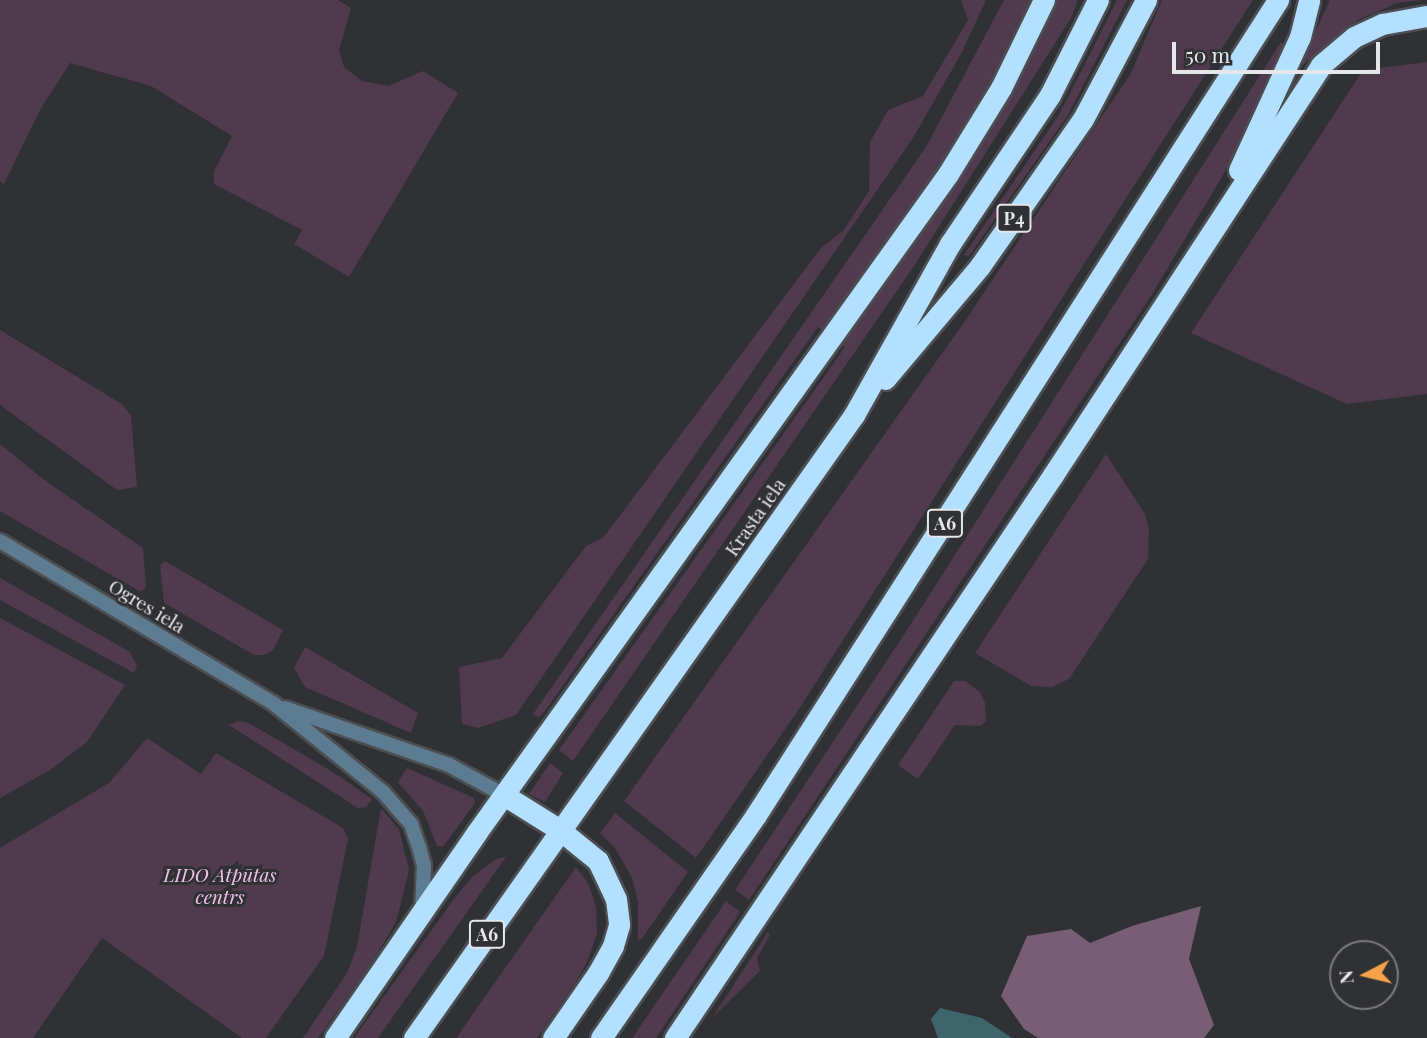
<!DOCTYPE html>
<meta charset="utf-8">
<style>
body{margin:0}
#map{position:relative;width:1427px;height:1038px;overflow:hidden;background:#303134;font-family:"Playfair Display",serif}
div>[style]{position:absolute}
.green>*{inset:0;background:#503a4d}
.forest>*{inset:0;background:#785e74}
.water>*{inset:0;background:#3d656b}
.roads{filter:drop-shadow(2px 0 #4d4e51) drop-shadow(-2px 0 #4d4e51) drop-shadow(0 2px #4d4e51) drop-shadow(0 -2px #4d4e51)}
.street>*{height:14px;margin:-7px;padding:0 7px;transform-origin:7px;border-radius:7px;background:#5d7c91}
.highway>*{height:21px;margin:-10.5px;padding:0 10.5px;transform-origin:10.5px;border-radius:10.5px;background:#b3e0ff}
span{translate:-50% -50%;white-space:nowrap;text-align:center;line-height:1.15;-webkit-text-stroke:6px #303134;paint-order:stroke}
.shield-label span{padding:2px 5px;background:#303134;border:2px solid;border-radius:5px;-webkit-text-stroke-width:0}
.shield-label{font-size:18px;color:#e6e7e8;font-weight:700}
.street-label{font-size:19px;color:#e6e7e8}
.park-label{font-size:19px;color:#f0c0e9;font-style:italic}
.north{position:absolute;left:1329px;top:940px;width:70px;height:70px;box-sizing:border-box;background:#303134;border:2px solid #797a7c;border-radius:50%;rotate:263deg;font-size:19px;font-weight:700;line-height:28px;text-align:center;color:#e6e7e8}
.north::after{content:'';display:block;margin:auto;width:24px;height:32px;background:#f7a14a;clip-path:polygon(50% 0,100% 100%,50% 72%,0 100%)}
.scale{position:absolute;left:1172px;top:42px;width:208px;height:32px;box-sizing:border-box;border:4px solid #e6e7e8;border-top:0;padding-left:9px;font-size:21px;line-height:24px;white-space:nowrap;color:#e6e7e8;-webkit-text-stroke:5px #303134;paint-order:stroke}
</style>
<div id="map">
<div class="green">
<div style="clip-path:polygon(0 0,338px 0,351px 8px,339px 50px,344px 67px,362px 81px,388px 86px,423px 71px,458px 93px,349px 277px,294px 244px,302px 230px,214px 184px,214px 171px,232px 136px,151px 86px,70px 63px,40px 110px,4px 184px,0 181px)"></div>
<div style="clip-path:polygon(961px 0,986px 0,961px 54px,913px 138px,516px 715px,478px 728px,462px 724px,459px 667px,502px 658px,586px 546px,603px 538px,821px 248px,844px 230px,869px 191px,870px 142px,888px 110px,923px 96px,968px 20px)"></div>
<div style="clip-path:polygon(1004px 0,1078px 0,1071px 18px,914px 266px,573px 761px,559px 750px,845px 347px,818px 327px,547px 708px,539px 718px,533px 714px,926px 147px)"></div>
<div style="clip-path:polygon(1117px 0,1127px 0,1068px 115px,969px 256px,964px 255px,1060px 113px)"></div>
<div style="clip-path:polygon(1162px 0,1253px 0,797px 712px,696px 858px,624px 801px,965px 321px,1131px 73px)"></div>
<div style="clip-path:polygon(1330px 0,1422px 0,1397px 3px,1356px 21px,1298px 69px)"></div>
<div style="clip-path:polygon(1281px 42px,1285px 44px,1226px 170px,1151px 296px,749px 900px,735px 890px,909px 627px)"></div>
<div style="clip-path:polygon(1427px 62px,1427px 394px,1347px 404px,1191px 333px,1363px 70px)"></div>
<div style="clip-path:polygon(0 330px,122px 404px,131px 416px,137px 487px,117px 490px,0 405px)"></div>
<div style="clip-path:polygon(0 444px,43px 479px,143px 548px,146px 587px,141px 592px,0 511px)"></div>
<div style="clip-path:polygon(1106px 454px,1145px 514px,1149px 528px,1148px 559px,1069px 679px,1052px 687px,1031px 686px,975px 653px)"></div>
<div style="clip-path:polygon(165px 561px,283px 630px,273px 650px,264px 655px,254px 655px,164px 603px,160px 565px)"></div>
<div style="clip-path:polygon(0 578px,130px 652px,137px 666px,134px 673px,0 600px)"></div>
<div style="clip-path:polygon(0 618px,125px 685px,87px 742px,50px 770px,0 798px)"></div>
<div style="clip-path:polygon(305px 647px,418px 713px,411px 733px,305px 687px,294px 668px)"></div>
<div style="clip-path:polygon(954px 681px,965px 681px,980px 692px,985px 703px,986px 721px,981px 726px,955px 725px,918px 779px,898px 765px)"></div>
<div style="clip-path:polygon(238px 721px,247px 722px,333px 772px,372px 799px,366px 807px,358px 808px,229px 725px)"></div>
<div style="clip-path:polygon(147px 738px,201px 774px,216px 753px,343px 828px,348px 839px,324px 956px,266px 1038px,242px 1038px,102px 938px,33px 1038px,0 1038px,0 848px,109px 783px)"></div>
<div style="clip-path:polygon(550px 763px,563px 773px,545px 802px,529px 794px)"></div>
<div style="clip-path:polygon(407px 768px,474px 798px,475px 803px,443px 847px,437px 846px,423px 811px,398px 782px)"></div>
<div style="clip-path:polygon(381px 808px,399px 829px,409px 870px,396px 922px,370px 966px,318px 1038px,303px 1038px,347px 973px,357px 947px)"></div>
<div style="clip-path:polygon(615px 813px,688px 872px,641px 940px,638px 939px,638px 902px,632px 878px,615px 848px,600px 833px)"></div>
<div style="clip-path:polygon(506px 857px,378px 1038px,354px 1038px,456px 896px,472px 877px,496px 859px)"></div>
<div style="clip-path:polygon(576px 867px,588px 883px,596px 907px,597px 933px,588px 960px,576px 982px,537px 1038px,456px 1038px)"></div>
<div style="clip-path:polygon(726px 901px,740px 912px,656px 1038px,632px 1038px)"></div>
<div style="clip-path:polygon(768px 932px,770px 935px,757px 958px,760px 971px,712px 1018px)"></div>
</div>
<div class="forest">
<div style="clip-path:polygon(1201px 906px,1189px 959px,1214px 1025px,1204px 1038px,1038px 1038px,1024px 1029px,1001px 996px,1027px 936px,1071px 929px,1090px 943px,1132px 926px)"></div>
</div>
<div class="water">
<div style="clip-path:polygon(940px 1008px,982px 1018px,1012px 1038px,938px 1038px,931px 1019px)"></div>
</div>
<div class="roads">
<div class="street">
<div style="left:0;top:541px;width:319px;rotate:30.7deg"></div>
<div style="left:274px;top:704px;width:140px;rotate:38.9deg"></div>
<div style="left:383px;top:792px;width:43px;rotate:48.8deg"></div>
<div style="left:411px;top:824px;width:24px;rotate:71deg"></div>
<div style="left:419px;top:847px;width:20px;rotate:75deg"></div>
<div style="left:424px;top:866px;width:45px;rotate:92.5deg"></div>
<div style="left:285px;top:708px;width:174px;rotate:19.2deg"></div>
<div style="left:449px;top:765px;width:63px;rotate:28.6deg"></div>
</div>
<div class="highway">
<div style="left:1239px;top:170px;width:146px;rotate:-65.4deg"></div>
<div style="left:1300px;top:37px;width:38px;rotate:-76deg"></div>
<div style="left:885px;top:379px;width:148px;rotate:-49.9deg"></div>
<div style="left:980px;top:266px;width:179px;rotate:-55deg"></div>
<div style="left:1083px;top:119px;width:135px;rotate:-62.1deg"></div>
<div style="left:504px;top:795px;width:66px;rotate:32deg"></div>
<div style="left:560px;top:830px;width:49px;rotate:39.2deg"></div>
<div style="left:598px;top:861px;width:42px;rotate:64.7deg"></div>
<div style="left:616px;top:899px;width:26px;rotate:83deg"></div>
<div style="left:619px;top:925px;width:22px;rotate:106deg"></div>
<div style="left:613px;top:946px;width:31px;rotate:119deg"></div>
<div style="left:598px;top:973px;width:79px;rotate:124.7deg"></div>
<div style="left:335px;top:1038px;width:250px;rotate:-55.4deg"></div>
<div style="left:477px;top:832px;width:809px;rotate:-54.4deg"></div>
<div style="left:948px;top:174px;width:101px;rotate:-58.4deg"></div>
<div style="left:1001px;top:88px;width:98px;rotate:-64deg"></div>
<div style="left:414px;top:1038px;width:763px;rotate:-54.77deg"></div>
<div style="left:854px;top:415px;width:196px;rotate:-60.7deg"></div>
<div style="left:950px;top:244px;width:179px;rotate:-56.1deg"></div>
<div style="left:1050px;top:95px;width:106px;rotate:-63.2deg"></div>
<div style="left:601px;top:1038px;width:272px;rotate:-55.2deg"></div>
<div style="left:756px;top:815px;width:968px;rotate:-57.36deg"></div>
<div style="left:675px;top:1038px;width:678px;rotate:-56.12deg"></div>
<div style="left:1053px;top:475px;width:490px;rotate:-56.8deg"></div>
<div style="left:1321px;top:65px;width:43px;rotate:-40.3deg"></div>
<div style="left:1354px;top:37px;width:31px;rotate:-25deg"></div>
<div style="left:1382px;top:24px;width:46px;rotate:-10.1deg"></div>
</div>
</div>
<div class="shield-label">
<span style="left:1014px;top:218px">P4</span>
<span style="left:945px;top:523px">A6</span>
<span style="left:487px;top:934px">A6</span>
</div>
<div class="street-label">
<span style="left:755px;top:517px;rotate:-55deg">Krasta iela</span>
<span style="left:147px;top:606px;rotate:31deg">Ogres iela</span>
</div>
<div class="park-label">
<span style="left:220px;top:886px">LIDO Atpūtas<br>centrs</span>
</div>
<div class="north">N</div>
<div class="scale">50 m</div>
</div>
